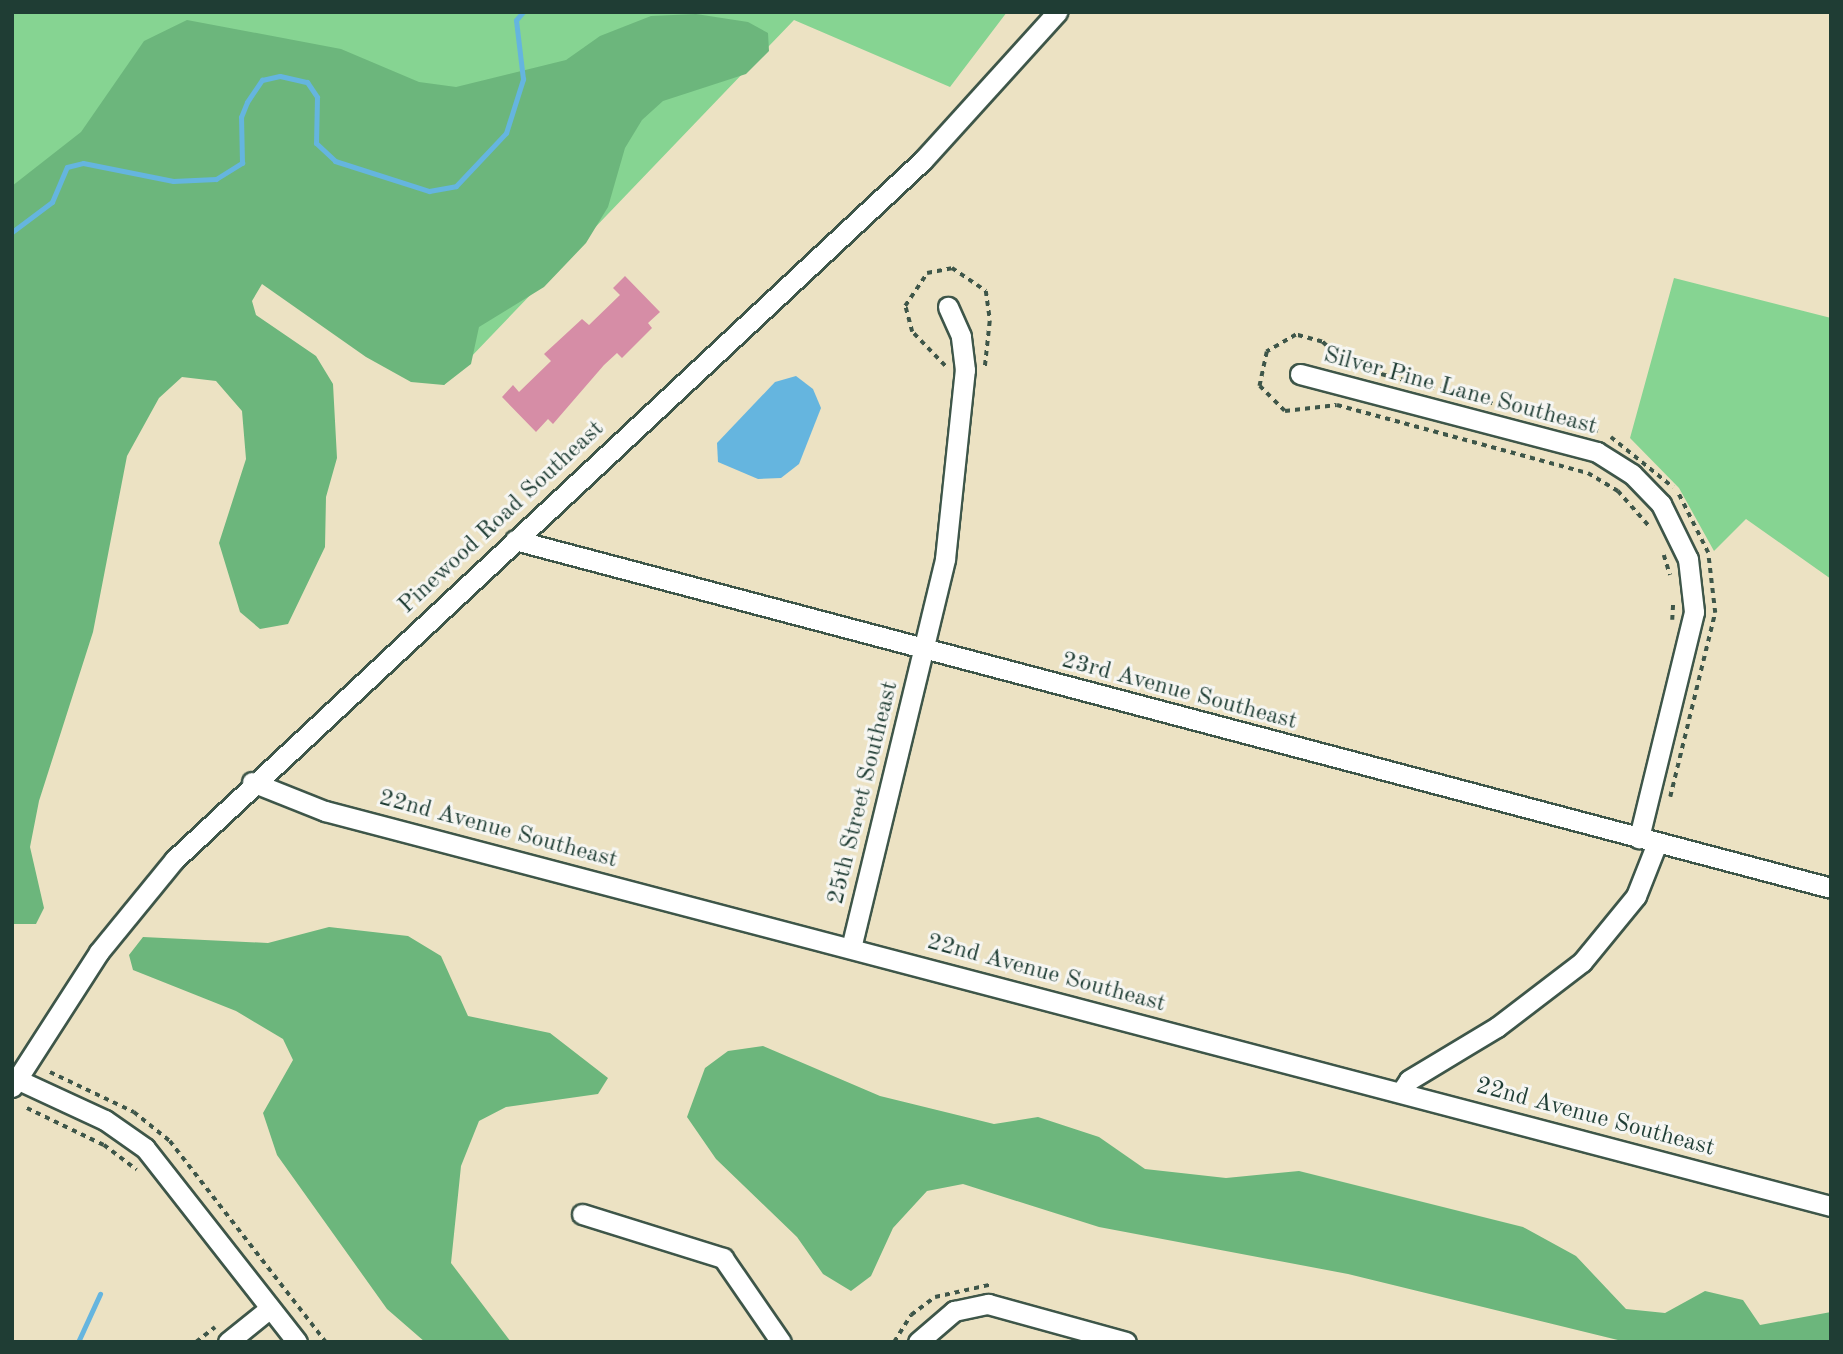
<!DOCTYPE html>
<style>
body{margin:0}
#map{position:relative;width:1843px;height:1354px;overflow:hidden;background:#ece2c3;font-family:"Old Standard TT",serif}
div>[style]{position:absolute}
.green>*{inset:0;background:#86d492}
.forest>*{inset:0;background:#6cb67c}
.water>*{inset:0;background:#65b5df}
.stream>*{height:5px;margin:-2.5px;padding:0 2.5px;transform-origin:2.5px;border-radius:2.5px;background:#65b5df}
.building>*{inset:0;background:#d68da6}
.path>*{height:3.5px;margin-top:-1.75px;transform-origin:0;background:repeating-linear-gradient(90deg,#3e5649 0 5px,transparent 0 10px)}
.roads{filter:drop-shadow(2px 0 #3e5649) drop-shadow(-2px 0 #3e5649) drop-shadow(0 2px #3e5649) drop-shadow(0 -2px #3e5649)}
.minor>*{height:19px;margin:-9.5px;padding:0 9.5px;transform-origin:9.5px;border-radius:9.5px;background:#fff}
span{translate:-50% -50%;white-space:nowrap;text-align:center;line-height:1.15;-webkit-text-stroke:6px #f6f6f2;paint-order:stroke}
.street-label{font-size:24px;color:#1f3d34}
.frame{position:absolute;inset:0;border:14px solid #1f3d34;pointer-events:none}
</style>
<div id="map">
<div class="green">
<div style="clip-path:polygon(12px 12px,1007px 12px,950px 87px,794px 20px,444px 385px,217px 187px,12px 678px)"></div>
<div style="clip-path:polygon(1674px 278px,1831px 318px,1831px 579px,1746px 519px,1714px 551px,1679px 488px,1630px 438px)"></div>
</div>
<div class="forest">
<div style="clip-path:polygon(696px 14px,748px 22px,768px 33px,769px 51px,746px 74px,663px 101px,642px 120px,625px 148px,608px 207px,586px 243px,544px 287px,479px 327px,471px 364px,444px 385px,411px 382px,366px 357px,262px 284px,252px 301px,256px 315px,316px 356px,333px 384px,337px 458px,326px 497px,325px 547px,288px 624px,260px 629px,240px 612px,219px 543px,246px 459px,242px 411px,216px 381px,182px 377px,159px 398px,127px 456px,93px 632px,39px 801px,30px 847px,44px 908px,36px 924px,12px 924px,12px 186px,81px 132px,144px 41px,187px 20px,341px 49px,419px 82px,456px 87px,566px 60px,600px 36px,651px 16px)"></div>
<div style="clip-path:polygon(329px 927px,408px 936px,441px 956px,468px 1016px,550px 1033px,608px 1078px,598px 1094px,506px 1107px,479px 1121px,461px 1166px,451px 1263px,511px 1342px,425px 1342px,387px 1309px,277px 1155px,263px 1113px,293px 1060px,283px 1039px,236px 1011px,133px 970px,129px 955px,143px 937px,268px 943px)"></div>
<div style="clip-path:polygon(763px 1046px,880px 1096px,994px 1124px,1038px 1117px,1099px 1137px,1145px 1169px,1226px 1178px,1299px 1171px,1523px 1227px,1576px 1256px,1626px 1309px,1665px 1313px,1705px 1291px,1743px 1300px,1760px 1325px,1831px 1312px,1831px 1342px,1626px 1342px,1348px 1274px,1099px 1227px,963px 1184px,927px 1191px,893px 1228px,871px 1276px,851px 1291px,823px 1274px,797px 1237px,716px 1159px,687px 1117px,705px 1068px,728px 1051px)"></div>
</div>
<div class="water">
<div style="clip-path:polygon(796px 376px,813px 389px,821px 408px,799px 464px,781px 478px,758px 479px,718px 462px,717px 443px,775px 382px)"></div>
</div>
<div class="stream">
<div style="left:12px;top:232px;width:50px;rotate:-36.9deg"></div>
<div style="left:52px;top:202px;width:38px;rotate:-67deg"></div>
<div style="left:67px;top:167px;width:16px;rotate:-14deg"></div>
<div style="left:83px;top:163px;width:92px;rotate:11.3deg"></div>
<div style="left:173px;top:181px;width:43px;rotate:-2.7deg"></div>
<div style="left:216px;top:179px;width:31px;rotate:-32deg"></div>
<div style="left:242px;top:163px;width:46px;rotate:-91.2deg"></div>
<div style="left:241px;top:117px;width:16px;rotate:-68deg"></div>
<div style="left:247px;top:102px;width:27px;rotate:-56deg"></div>
<div style="left:262px;top:80px;width:18px;rotate:-13deg"></div>
<div style="left:280px;top:76px;width:28px;rotate:13deg"></div>
<div style="left:307px;top:82px;width:18px;rotate:56deg"></div>
<div style="left:317px;top:97px;width:46px;rotate:91.2deg"></div>
<div style="left:316px;top:143px;width:26px;rotate:43deg"></div>
<div style="left:335px;top:161px;width:99px;rotate:17.7deg"></div>
<div style="left:429px;top:191px;width:27px;rotate:-10deg"></div>
<div style="left:456px;top:186px;width:73px;rotate:-46.7deg"></div>
<div style="left:506px;top:133px;width:57px;rotate:-72.5deg"></div>
<div style="left:523px;top:79px;width:59px;rotate:-96.8deg"></div>
<div style="left:516px;top:20px;width:11px;rotate:-49deg"></div>
<div style="left:78px;top:1342px;width:53px;rotate:-65.4deg"></div>
</div>
<div class="building">
<div style="clip-path:polygon(625px 276px,660px 312px,648px 323px,652px 328px,622px 358px,617px 353px,604px 365px,553px 424px,548px 419px,536px 432px,502px 397px,513px 385px,519px 392px,551px 361px,544px 354px,556px 343px,582px 319px,589px 325px,620px 295px,613px 288px)"></div>
</div>
<div class="path">
<div style="left:945px;top:366px;width:47px;rotate:-134.1deg"></div>
<div style="left:912px;top:332px;width:27px;rotate:-105deg"></div>
<div style="left:905px;top:306px;width:40px;rotate:-56deg"></div>
<div style="left:927px;top:273px;width:25px;rotate:-11deg"></div>
<div style="left:952px;top:268px;width:41px;rotate:34.1deg"></div>
<div style="left:986px;top:291px;width:30px;rotate:82deg"></div>
<div style="left:990px;top:321px;width:47px;rotate:96.1deg"></div>
<div style="left:1348px;top:366px;width:35px;rotate:-137deg"></div>
<div style="left:1322px;top:342px;width:27px;rotate:-165deg"></div>
<div style="left:1296px;top:335px;width:34px;rotate:150deg"></div>
<div style="left:1267px;top:352px;width:35px;rotate:102deg"></div>
<div style="left:1260px;top:386px;width:35px;rotate:45deg"></div>
<div style="left:1285px;top:411px;width:52px;rotate:-6.6deg"></div>
<div style="left:1337px;top:405px;width:260px;rotate:15.2deg"></div>
<div style="left:1588px;top:473px;width:35px;rotate:31deg"></div>
<div style="left:1618px;top:491px;width:48px;rotate:48.4deg"></div>
<div style="left:1362px;top:369px;width:244px;rotate:14.7deg"></div>
<div style="left:1611px;top:437px;width:80px;rotate:38.9deg"></div>
<div style="left:1664px;top:555px;width:21px;rotate:73deg"></div>
<div style="left:1672px;top:620px;width:17px;rotate:-87deg"></div>
<div style="left:1670px;top:797px;width:189px;rotate:-76.3deg"></div>
<div style="left:1715px;top:613px;width:60px;rotate:-96.7deg"></div>
<div style="left:1708px;top:553px;width:67px;rotate:-116.6deg"></div>
<div style="left:50px;top:1072px;width:93px;rotate:25.5deg"></div>
<div style="left:134px;top:1112px;width:46px;rotate:38.9deg"></div>
<div style="left:170px;top:1141px;width:254px;rotate:52.2deg"></div>
<div style="left:27px;top:1108px;width:85px;rotate:25.7deg"></div>
<div style="left:104px;top:1145px;width:41px;rotate:37.1deg"></div>
<div style="left:196px;top:1342px;width:24px;rotate:-38deg"></div>
<div style="left:263px;top:1342px;width:8px"></div>
<div style="left:894px;top:1342px;width:32px;rotate:-58deg"></div>
<div style="left:911px;top:1315px;width:30px;rotate:-37deg"></div>
<div style="left:935px;top:1297px;width:59px;rotate:-12.6deg"></div>
</div>
<div class="roads">
<div class="minor">
<div style="left:1300px;top:374px;width:307px;rotate:14.7deg"></div>
<div style="left:1597px;top:452px;width:41px;rotate:32.2deg"></div>
<div style="left:1632px;top:474px;width:42px;rotate:46deg"></div>
<div style="left:1661px;top:504px;width:61px;rotate:63.9deg"></div>
<div style="left:1688px;top:559px;width:53px;rotate:83.5deg"></div>
<div style="left:1694px;top:612px;width:233px;rotate:103.7deg"></div>
<div style="left:515px;top:540px;width:1361px;rotate:14.81deg"></div>
<div style="left:252px;top:782px;width:79px;rotate:21.7deg"></div>
<div style="left:325px;top:811px;width:1557px;rotate:14.7deg"></div>
<div style="left:851px;top:948px;width:400px;rotate:-76.4deg"></div>
<div style="left:945px;top:559px;width:190px;rotate:-84deg"></div>
<div style="left:965px;top:370px;width:34px;rotate:-97deg"></div>
<div style="left:961px;top:336px;width:32px;rotate:-114deg"></div>
<div style="left:12px;top:1077px;width:102px;rotate:24.8deg"></div>
<div style="left:105px;top:1120px;width:49px;rotate:35deg"></div>
<div style="left:145px;top:1148px;width:246px;rotate:51.9deg"></div>
<div style="left:12px;top:1087px;width:161px;rotate:-57.2deg"></div>
<div style="left:99px;top:952px;width:119px;rotate:-50.8deg"></div>
<div style="left:174px;top:860px;width:1025px;rotate:-43.06deg"></div>
<div style="left:923px;top:160px;width:200px;rotate:-47.8deg"></div>
<div style="left:1401px;top:1092px;width:14px;rotate:-56deg"></div>
<div style="left:1409px;top:1080px;width:103px;rotate:-31.1deg"></div>
<div style="left:1497px;top:1027px;width:107px;rotate:-37.4deg"></div>
<div style="left:1582px;top:962px;width:85px;rotate:-50.7deg"></div>
<div style="left:1636px;top:896px;width:57px;rotate:-68.4deg"></div>
<div style="left:582px;top:1214px;width:148px;rotate:17.3deg"></div>
<div style="left:723px;top:1258px;width:102px;rotate:55.4deg"></div>
<div style="left:228px;top:1342px;width:54px;rotate:-39deg"></div>
<div style="left:918px;top:1342px;width:48px;rotate:-40.7deg"></div>
<div style="left:954px;top:1311px;width:35px;rotate:-12deg"></div>
<div style="left:988px;top:1304px;width:143px;rotate:15.4deg"></div>
</div>
</div>
<div class="street-label">
<span style="left:1460px;top:392px;rotate:15deg">Silver Pine Lane Southeast</span>
<span style="left:502px;top:518px;rotate:-43deg">Pinewood Road Southeast</span>
<span style="left:1179px;top:692px;rotate:15deg">23rd Avenue Southeast</span>
<span style="left:864px;top:793px;rotate:-76deg">25th Street Southeast</span>
<span style="left:498px;top:830px;rotate:15deg">22nd Avenue Southeast</span>
<span style="left:1046px;top:974px;rotate:15deg">22nd Avenue Southeast</span>
<span style="left:1595px;top:1118px;rotate:15deg">22nd Avenue Southeast</span>
</div>
<div class="frame"></div>
</div>
